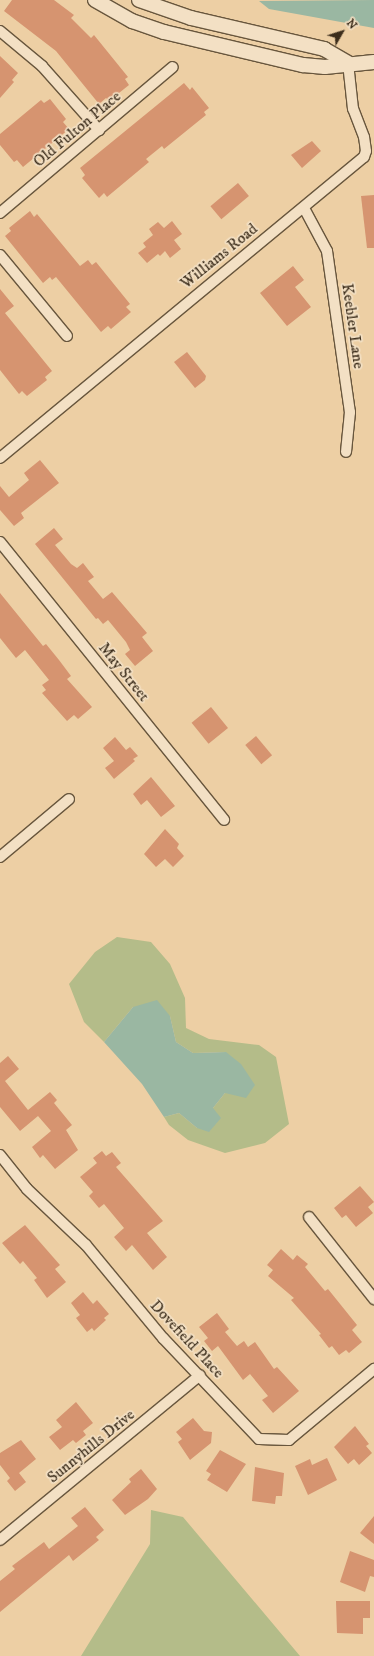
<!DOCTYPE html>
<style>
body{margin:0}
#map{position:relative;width:374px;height:1656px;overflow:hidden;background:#edcfa4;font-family:"IM FELL DW Pica",serif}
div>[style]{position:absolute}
.green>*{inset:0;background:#b4bc89}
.water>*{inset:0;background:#9ab7a2}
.building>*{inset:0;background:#d69470;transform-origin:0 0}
.roads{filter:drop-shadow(1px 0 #68563d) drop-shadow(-1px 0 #68563d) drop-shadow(0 1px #68563d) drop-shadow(0 -1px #68563d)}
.street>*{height:10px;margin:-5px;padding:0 5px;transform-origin:5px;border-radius:5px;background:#f3e0c4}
.secondary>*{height:14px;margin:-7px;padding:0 7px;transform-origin:7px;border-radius:7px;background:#f3e0c4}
span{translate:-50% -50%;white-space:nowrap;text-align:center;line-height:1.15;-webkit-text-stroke:3.5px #f3e0c4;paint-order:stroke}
.street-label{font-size:16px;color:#3c2d1b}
.north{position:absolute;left:322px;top:12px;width:40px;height:40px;-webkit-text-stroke:3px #f3e0c4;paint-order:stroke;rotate:51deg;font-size:11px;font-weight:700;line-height:16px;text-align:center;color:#3c2d1b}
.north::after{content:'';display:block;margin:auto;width:14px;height:18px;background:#3c2d1b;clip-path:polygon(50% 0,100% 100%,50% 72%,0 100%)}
</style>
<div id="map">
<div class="green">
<div style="clip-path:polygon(117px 937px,151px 942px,170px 964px,185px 998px,186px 1028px,209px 1039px,259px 1045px,276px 1057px,289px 1124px,265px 1143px,225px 1153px,188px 1140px,169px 1125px,164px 1117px,179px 1113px,197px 1128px,225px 1093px,226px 1052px,193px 1053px,176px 1042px,170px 1016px,133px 1007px,104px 1042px,84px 1022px,69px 984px,95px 952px)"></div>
<div style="clip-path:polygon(151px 1510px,183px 1517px,300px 1656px,81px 1656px,150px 1544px)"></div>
</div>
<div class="water">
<div style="clip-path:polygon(374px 0,374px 28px,269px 9px,259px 1px)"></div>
<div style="clip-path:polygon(157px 1000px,170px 1016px,176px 1042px,193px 1053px,226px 1052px,241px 1064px,255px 1085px,246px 1098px,225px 1093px,213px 1108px,221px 1118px,209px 1132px,197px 1128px,179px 1113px,164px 1117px,142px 1084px,104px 1042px,133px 1007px)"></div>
</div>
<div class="building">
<div style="clip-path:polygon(12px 0,54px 0,74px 15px,71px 18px,91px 38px,94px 35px,128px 77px,125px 79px,129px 85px,109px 101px,106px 98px,99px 104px,56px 51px,4px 11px)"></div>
<div style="clip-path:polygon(0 56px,18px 73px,12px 80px,14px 82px,0 98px)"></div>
<div style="clip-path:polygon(184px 83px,190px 90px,192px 87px,209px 108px,204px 112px,206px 115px,164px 149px,162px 146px,146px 159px,149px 162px,107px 197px,104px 193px,99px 198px,82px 178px,85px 175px,80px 168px)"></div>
<div style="clip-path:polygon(50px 99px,66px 119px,63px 122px,69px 129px,23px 167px,17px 160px,14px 162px,0 145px,0 134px,41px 100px,44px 103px)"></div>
<div style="clip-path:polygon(312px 141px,321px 151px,302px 168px,291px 155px)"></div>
<div style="left:238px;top:183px;width:17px;height:36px;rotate:50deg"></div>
<div style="clip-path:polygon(374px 195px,374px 248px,367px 248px,361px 196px)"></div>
<div style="clip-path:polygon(30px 211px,34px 217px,37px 214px,80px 266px,88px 260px,92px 265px,96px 262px,130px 304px,126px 307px,131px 312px,111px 329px,108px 326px,101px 332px,56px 277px,52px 280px,50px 277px,43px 283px,5px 236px,11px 231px,9px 228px)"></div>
<div style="clip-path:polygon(172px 221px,182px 234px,174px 240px,181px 249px,170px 258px,165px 251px,160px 256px,158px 254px,147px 263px,138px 253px,146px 247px,143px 243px,153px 235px,149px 229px,158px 222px,164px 228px)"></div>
<div style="clip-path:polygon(293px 266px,304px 280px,295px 287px,311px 307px,287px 326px,260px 293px)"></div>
<div style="clip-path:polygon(0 289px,14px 306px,5px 313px,52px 371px,45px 377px,47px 380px,27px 396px,22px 391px,19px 394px,0 370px)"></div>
<div style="clip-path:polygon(187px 352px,206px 376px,205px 380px,195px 388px,174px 362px)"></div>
<div style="clip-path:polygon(40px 460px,59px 483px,21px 513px,24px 518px,14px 526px,0 510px,0 486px,9px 497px,29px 480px,24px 473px)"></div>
<div style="clip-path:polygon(54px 528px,63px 539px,55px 545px,71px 564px,77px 568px,83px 563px,94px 577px,88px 581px,103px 599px,112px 592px,147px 633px,142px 637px,153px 651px,135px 666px,125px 654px,130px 650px,126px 642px,108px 620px,103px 624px,98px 618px,96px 619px,35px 544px)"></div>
<div style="clip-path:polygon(0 593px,43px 646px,46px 644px,59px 660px,71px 676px,67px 679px,92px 707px,78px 719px,74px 715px,67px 721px,42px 693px,46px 690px,42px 685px,49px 680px,25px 650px,16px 658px,0 638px)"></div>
<div style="left:211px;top:707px;width:27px;height:25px;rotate:51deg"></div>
<div style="left:256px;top:736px;width:25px;height:14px;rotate:50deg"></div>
<div style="clip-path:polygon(115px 737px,126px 750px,130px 747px,138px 756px,133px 759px,135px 761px,114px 779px,105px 768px,114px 761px,103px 748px)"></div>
<div style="clip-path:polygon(151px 777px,175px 806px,161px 817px,147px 800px,141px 805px,133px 794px)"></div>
<div style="clip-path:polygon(165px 829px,179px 844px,177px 848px,184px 856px,173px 867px,165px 859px,156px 867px,144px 854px)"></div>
<div style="clip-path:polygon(8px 1056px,19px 1069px,5px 1081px,28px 1110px,50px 1092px,57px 1100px,54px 1103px,72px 1125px,66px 1130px,78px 1150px,55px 1169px,43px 1155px,40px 1158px,32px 1147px,51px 1131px,38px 1116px,20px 1131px,0 1107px,0 1063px)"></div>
<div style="clip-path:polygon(102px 1151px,106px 1156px,112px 1152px,121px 1163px,116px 1167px,163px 1221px,147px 1233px,167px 1257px,153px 1270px,132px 1245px,126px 1251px,114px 1237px,124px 1228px,104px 1204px,99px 1208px,89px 1196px,93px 1192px,80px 1177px,97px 1163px,93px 1158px)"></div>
<div style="clip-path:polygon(360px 1186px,374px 1202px,368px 1207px,373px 1213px,356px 1227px,346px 1215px,342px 1218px,334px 1208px)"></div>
<div style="clip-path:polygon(25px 1225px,60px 1265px,55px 1269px,66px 1282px,47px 1298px,34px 1280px,37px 1278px,23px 1261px,20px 1264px,2px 1243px)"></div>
<div style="clip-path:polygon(281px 1249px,293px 1260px,297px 1255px,308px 1264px,305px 1267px,325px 1291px,328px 1289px,357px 1325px,352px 1330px,362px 1342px,349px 1353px,346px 1350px,339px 1355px,332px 1346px,329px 1348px,319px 1335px,321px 1334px,291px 1300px,294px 1298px,268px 1276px,273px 1270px,267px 1265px)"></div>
<div style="clip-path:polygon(83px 1292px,93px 1304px,97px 1300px,109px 1314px,104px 1318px,106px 1320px,94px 1331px,92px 1328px,87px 1332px,76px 1318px,80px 1315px,71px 1303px)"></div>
<div style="clip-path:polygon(217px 1313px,229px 1329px,225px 1332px,237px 1346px,244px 1341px,248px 1347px,255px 1342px,274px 1369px,277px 1367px,299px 1391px,273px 1413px,262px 1400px,268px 1396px,250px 1374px,243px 1380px,218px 1346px,212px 1351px,204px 1341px,208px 1338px,199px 1327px)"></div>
<div style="clip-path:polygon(76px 1402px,93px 1423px,83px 1431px,86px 1435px,76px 1443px,73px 1440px,60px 1450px,49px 1437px,62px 1427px,56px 1420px)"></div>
<div style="clip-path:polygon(193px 1418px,204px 1431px,212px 1432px,211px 1443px,190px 1460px,178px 1442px,182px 1439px,176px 1432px)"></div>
<div style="clip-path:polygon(355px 1426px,369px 1444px,366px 1446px,372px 1453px,359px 1465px,354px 1459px,348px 1464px,334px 1447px)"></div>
<div style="clip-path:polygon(21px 1440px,36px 1459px,19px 1473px,26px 1482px,15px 1491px,7px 1481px,10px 1478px,0 1465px,0 1453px)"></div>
<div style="clip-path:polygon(220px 1450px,246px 1464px,227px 1492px,207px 1480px,211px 1474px,206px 1471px)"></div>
<div style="clip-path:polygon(327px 1458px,337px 1480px,308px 1495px,295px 1466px,310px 1459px,312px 1465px)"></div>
<div style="clip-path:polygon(255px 1467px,284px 1473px,282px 1496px,276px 1496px,275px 1504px,252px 1501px)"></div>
<div style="clip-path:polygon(141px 1469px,157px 1489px,148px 1499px,125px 1515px,112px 1500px,131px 1482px,129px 1479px)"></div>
<div style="clip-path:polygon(85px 1507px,104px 1530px,96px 1537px,99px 1540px,73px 1561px,69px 1555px,0 1612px,0 1581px,15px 1569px,12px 1566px,44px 1542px,49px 1549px,78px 1526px,71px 1518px)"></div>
<div style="clip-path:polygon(374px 1516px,374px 1544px,360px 1533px)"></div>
<div style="clip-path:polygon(350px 1551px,374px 1560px,374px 1577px,370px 1576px,365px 1592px,340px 1582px)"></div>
<div style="clip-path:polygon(336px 1601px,370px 1601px,370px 1618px,363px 1618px,363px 1634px,337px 1633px)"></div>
</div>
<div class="roads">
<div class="street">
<div style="left:0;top:31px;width:55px;rotate:39.8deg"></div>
<div style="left:42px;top:66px;width:86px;rotate:48.3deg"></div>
<div style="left:304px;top:208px;width:49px;rotate:61.9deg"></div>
<div style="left:327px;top:251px;width:163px;rotate:81.9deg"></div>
<div style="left:350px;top:412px;width:40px;rotate:95.7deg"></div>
<div style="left:0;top:213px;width:226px;rotate:-40.2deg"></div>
<div style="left:0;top:255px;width:105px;rotate:50.4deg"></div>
<div style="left:0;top:458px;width:472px;rotate:-39.6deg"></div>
<div style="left:364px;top:157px;width:6px;rotate:-72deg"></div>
<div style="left:366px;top:151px;width:14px;rotate:-98deg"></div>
<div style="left:364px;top:137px;width:30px;rotate:-111deg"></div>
<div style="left:353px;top:109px;width:46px;rotate:-96.2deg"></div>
<div style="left:0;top:542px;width:357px;rotate:51.1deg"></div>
<div style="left:0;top:857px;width:90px;rotate:-40deg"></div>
<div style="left:0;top:1155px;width:43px;rotate:51.5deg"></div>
<div style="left:27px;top:1189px;width:81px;rotate:43.5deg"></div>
<div style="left:86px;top:1245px;width:121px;rotate:50.4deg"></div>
<div style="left:163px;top:1338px;width:139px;rotate:46.5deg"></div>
<div style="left:259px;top:1439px;width:30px;rotate:2deg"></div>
<div style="left:289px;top:1440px;width:111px;rotate:-39.9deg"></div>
<div style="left:309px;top:1217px;width:105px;rotate:51.6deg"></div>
<div style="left:0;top:1540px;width:259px;rotate:-39.5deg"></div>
</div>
<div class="secondary">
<div style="left:95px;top:0;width:43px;rotate:29.6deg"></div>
<div style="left:132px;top:21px;width:34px;rotate:19deg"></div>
<div style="left:164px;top:32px;width:143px;rotate:13.4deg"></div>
<div style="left:303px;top:65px;width:22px;rotate:5deg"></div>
<div style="left:325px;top:67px;width:49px;rotate:-5.8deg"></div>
<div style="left:139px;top:0;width:55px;rotate:19.1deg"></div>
<div style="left:191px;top:18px;width:137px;rotate:13.1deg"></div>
<div style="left:324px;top:49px;width:28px;rotate:30deg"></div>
</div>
</div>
<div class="street-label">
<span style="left:77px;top:129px;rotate:-40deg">Old Fulton Place</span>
<span style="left:219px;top:256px;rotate:-39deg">Williams Road</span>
<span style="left:353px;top:326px;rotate:82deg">Keebler Lane</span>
<span style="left:124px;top:672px;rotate:51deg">May Street</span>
<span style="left:187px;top:1339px;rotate:47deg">Dovefield Place</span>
<span style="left:91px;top:1446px;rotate:-39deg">Sunnyhills Drive</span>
</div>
<div class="north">N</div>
</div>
